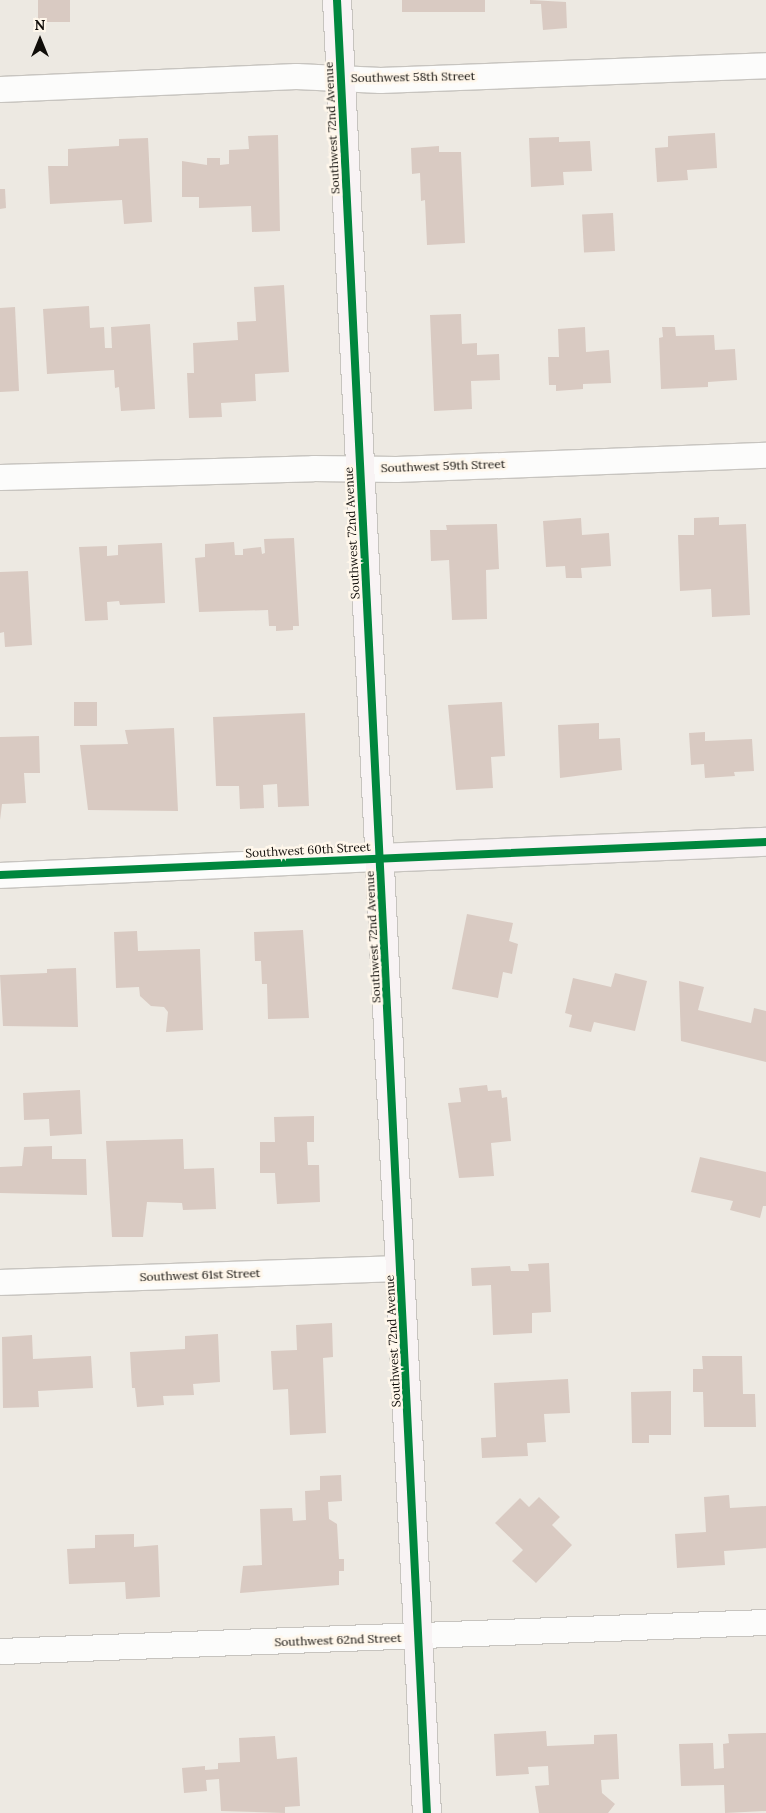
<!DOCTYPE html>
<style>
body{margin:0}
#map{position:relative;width:766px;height:1813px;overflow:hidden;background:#ede9e2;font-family:Lora,serif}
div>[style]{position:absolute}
.building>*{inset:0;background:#d9cac2;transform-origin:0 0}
.roads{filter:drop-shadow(1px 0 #c7c4bf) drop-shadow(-1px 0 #c7c4bf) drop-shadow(0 1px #c7c4bf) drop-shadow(0 -1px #c7c4bf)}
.street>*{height:25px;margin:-12.5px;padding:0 12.5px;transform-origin:12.5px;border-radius:12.5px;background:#fcfcfb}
.secondary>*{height:28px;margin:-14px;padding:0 14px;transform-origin:14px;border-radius:14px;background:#f8f3f4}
.cycleway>*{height:8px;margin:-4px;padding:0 4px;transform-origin:4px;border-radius:4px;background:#00873e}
span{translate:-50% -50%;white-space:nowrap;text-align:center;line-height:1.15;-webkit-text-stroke:5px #fff7eb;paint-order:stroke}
.street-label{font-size:12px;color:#100d09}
.north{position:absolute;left:15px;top:15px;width:50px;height:50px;-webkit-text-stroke:4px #fff7eb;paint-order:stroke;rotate:0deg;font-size:14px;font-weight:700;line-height:20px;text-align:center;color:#100d09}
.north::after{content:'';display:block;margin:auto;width:18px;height:22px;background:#100d09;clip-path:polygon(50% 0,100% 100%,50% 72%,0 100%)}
</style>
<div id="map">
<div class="building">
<div style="left:38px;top:0;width:32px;height:22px"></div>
<div style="left:402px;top:0;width:83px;height:12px"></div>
<div style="clip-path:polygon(530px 0,566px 2px,567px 28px,543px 30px,541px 4px,530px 4px)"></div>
<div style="clip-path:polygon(715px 133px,717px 168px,687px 170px,688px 180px,657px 182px,655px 148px,668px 147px,668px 136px)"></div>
<div style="clip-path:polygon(278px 135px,280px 231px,252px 232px,251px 206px,199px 208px,199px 197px,182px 197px,182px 161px,207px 165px,207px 158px,220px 158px,220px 165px,229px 164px,229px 150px,249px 149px,248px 136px)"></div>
<div style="clip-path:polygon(559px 137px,559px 142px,590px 141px,592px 171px,563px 172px,564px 185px,531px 187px,529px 138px)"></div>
<div style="clip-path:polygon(148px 138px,152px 222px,124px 224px,122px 200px,50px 204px,48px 166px,68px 166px,68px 149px,119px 146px,119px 139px)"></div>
<div style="clip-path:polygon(439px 146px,439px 152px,461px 152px,465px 243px,427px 245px,425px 200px,421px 201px,420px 173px,412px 174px,411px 148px)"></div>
<div style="clip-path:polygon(0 189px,5px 189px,6px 208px,0 209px)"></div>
<div style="left:613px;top:213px;width:38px;height:31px;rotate:87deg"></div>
<div style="clip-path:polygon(284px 285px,289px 372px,255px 374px,256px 401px,221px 403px,222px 417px,189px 418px,187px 373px,194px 373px,193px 343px,238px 340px,237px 322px,256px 321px,254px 287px)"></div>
<div style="clip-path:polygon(89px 306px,90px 328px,104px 327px,105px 348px,112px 348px,111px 327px,150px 324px,155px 409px,121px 411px,119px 387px,115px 388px,114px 370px,47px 374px,43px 309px)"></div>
<div style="clip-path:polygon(15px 307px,19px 391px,0 392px,0 308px)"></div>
<div style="clip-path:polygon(461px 314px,462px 344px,477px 343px,477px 355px,499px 354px,500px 380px,471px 381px,472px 409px,434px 411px,430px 315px)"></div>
<div style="clip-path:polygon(585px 327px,586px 352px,609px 350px,611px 383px,583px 384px,583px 389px,556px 391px,556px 385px,549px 385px,548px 357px,559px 357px,558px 329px)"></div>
<div style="clip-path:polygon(662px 327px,675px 327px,676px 336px,714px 335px,715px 350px,735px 349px,737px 380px,708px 382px,708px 387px,661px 389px,659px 338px,663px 337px)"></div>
<div style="clip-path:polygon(719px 517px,719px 525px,746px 524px,750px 615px,712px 617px,711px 589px,680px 591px,678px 535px,694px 535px,694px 518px)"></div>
<div style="clip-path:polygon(581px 518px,582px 535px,609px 533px,611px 566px,581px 568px,582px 578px,566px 578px,565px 566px,546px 567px,543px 521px)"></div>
<div style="clip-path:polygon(497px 524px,499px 569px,486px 570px,487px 619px,452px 620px,449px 560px,431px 561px,430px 530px,447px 530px,446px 525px)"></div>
<div style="clip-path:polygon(294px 538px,299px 626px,293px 626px,293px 630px,276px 631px,276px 626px,269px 626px,268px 610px,199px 612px,195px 558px,205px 557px,205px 544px,234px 542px,235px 555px,243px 555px,243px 549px,261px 547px,262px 554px,265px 553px,264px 539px)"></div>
<div style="clip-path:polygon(162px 543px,165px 603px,120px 605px,119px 601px,107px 602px,108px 620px,85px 621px,79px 547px,107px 546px,107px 556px,118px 555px,118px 545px)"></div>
<div style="clip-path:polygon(28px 571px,32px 645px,5px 647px,4px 632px,0 633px,0 572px)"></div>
<div style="left:74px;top:702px;width:23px;height:24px"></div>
<div style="clip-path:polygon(502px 702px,505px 756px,491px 757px,493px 788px,456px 790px,448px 705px)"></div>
<div style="clip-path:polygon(305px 713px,309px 806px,278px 807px,277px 784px,263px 785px,264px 808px,240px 809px,239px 786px,216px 786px,213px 717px)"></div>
<div style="clip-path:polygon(599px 723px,599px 739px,620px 738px,622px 770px,560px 778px,558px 725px)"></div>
<div style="clip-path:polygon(174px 728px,178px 811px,88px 810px,80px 745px,128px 744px,125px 730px)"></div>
<div style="clip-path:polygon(705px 732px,705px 741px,752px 739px,754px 771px,734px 772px,735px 776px,705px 778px,704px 764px,691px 765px,689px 733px)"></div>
<div style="clip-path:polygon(39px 736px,40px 773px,24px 773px,26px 803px,2px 804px,0 820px,0 737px)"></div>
<div style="clip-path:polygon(467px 914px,513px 923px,509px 941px,518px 944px,512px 974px,503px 972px,498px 998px,452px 989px)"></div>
<div style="clip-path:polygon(303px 930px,309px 1018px,268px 1019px,267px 984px,262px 984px,261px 961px,255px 961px,254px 932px)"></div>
<div style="clip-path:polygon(137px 931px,138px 951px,200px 949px,203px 1030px,166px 1032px,168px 1012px,164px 1007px,151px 1006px,140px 996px,139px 987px,116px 988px,114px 932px)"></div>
<div style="clip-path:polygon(76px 968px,78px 1027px,3px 1026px,0 975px,47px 973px,47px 969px)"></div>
<div style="clip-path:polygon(615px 973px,647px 981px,635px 1031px,594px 1022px,591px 1032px,569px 1027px,572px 1015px,565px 1013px,573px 978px,611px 987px)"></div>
<div style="clip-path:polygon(679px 981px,704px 987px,698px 1010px,751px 1023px,754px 1008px,766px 1011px,766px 1062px,681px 1041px)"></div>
<div style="clip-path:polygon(487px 1085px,488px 1091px,501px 1090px,502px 1098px,507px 1097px,511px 1141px,491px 1143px,494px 1176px,459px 1178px,448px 1103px,461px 1102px,459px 1088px)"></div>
<div style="clip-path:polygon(80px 1090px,82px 1134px,50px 1136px,49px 1119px,24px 1120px,23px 1093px)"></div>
<div style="clip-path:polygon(314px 1116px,314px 1142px,307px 1142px,308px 1165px,319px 1165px,320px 1202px,277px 1204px,275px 1173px,260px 1173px,260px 1142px,275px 1142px,274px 1117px)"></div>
<div style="clip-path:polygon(183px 1139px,184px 1169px,214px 1168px,216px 1209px,183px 1210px,182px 1203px,147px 1202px,143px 1237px,112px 1237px,106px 1141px)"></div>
<div style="clip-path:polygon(52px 1146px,52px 1159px,86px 1159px,87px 1195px,0 1193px,0 1167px,22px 1166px,24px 1147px)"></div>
<div style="clip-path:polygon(700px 1157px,766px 1172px,766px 1206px,763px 1206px,760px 1218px,730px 1210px,733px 1201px,691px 1192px)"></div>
<div style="clip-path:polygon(549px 1263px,551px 1312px,532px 1313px,532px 1333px,493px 1335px,491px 1285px,472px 1286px,471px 1268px,510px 1266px,511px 1271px,529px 1271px,528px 1264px)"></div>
<div style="clip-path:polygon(332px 1323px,333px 1357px,323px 1358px,326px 1433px,290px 1435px,288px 1389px,273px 1390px,271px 1351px,297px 1350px,296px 1325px)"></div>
<div style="clip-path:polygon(218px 1334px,220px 1382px,193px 1384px,194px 1395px,163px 1396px,164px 1405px,137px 1407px,135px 1388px,132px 1388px,130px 1352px,185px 1349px,185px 1336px)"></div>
<div style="clip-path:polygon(32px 1335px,33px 1359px,91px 1356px,93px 1388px,38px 1391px,39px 1407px,3px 1408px,2px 1337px)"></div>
<div style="clip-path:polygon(702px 1356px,742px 1356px,743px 1394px,755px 1394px,756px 1427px,704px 1427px,703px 1392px,693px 1392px,693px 1369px,703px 1369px)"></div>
<div style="clip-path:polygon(568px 1379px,570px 1413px,544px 1414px,546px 1442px,527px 1443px,528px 1456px,482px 1458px,481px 1438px,496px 1437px,494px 1383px)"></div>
<div style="clip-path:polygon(671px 1391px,671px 1435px,649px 1435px,649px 1443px,632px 1443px,631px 1392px)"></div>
<div style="clip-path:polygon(341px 1475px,342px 1501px,328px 1502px,329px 1519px,337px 1524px,339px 1559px,344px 1559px,344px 1571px,339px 1571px,339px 1585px,240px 1593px,243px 1566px,262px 1565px,260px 1509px,292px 1508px,293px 1521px,306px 1520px,305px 1491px,320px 1490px,320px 1476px)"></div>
<div style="clip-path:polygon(729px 1495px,730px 1508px,766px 1506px,766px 1548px,724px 1551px,725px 1565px,677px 1568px,675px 1534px,706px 1532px,704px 1497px)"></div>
<div style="clip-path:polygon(539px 1497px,560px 1517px,552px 1525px,572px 1545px,536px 1583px,512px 1561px,523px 1550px,495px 1523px,520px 1498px,529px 1507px)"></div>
<div style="clip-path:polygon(134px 1534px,134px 1547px,158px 1545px,160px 1597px,126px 1599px,125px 1582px,69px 1584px,67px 1549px,95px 1548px,95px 1535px)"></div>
<div style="clip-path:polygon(546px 1731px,547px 1746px,594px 1744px,594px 1735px,617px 1734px,619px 1779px,601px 1780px,602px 1793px,615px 1804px,608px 1813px,539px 1813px,535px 1786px,549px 1785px,548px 1766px,528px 1767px,529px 1774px,496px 1776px,494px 1734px)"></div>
<div style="clip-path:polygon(766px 1733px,766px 1811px,725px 1813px,724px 1785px,681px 1786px,679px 1744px,713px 1743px,714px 1769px,724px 1768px,723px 1744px,729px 1743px,728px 1734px)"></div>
<div style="clip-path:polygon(275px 1736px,277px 1759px,297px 1757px,300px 1806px,285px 1807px,285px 1813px,221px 1811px,219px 1779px,206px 1780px,207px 1791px,184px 1793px,182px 1768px,205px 1766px,205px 1770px,218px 1769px,218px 1763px,240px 1762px,239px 1738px)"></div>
</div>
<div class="roads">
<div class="street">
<div style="left:0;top:89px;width:296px;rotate:-2.5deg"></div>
<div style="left:296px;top:76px;width:84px;rotate:2.7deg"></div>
<div style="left:380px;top:80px;width:386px;rotate:-2.2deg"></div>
<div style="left:0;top:477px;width:313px;rotate:-1.6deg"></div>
<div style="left:313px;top:468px;width:83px;rotate:0.7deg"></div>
<div style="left:396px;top:469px;width:370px;rotate:-2.2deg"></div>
<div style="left:0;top:875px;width:381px;rotate:-2.6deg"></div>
<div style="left:0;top:1282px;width:401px;rotate:-2deg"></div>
<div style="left:0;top:1651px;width:767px;rotate:-2.17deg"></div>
</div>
<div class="secondary">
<div style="left:337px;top:0;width:1815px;rotate:87.16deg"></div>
<div style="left:381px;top:858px;width:385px;rotate:-2.4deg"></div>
</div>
</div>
<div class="cycleway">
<div style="left:337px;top:0;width:1815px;rotate:87.16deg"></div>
<div style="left:0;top:875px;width:767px;rotate:-2.47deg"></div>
</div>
<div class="street-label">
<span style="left:413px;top:77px;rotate:-1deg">Southwest 58th Street</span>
<span style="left:332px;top:128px;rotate:-93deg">Southwest 72nd Avenue</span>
<span style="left:443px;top:466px;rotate:-2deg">Southwest 59th Street</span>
<span style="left:352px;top:533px;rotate:-93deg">Southwest 72nd Avenue</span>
<span style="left:308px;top:850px;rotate:-3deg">Southwest 60th Street</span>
<span style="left:373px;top:937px;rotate:-93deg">Southwest 72nd Avenue</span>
<span style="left:200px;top:1275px;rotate:-2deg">Southwest 61st Street</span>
<span style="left:393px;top:1341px;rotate:-93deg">Southwest 72nd Avenue</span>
<span style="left:338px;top:1640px;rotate:-2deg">Southwest 62nd Street</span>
</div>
<div class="north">N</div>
</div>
